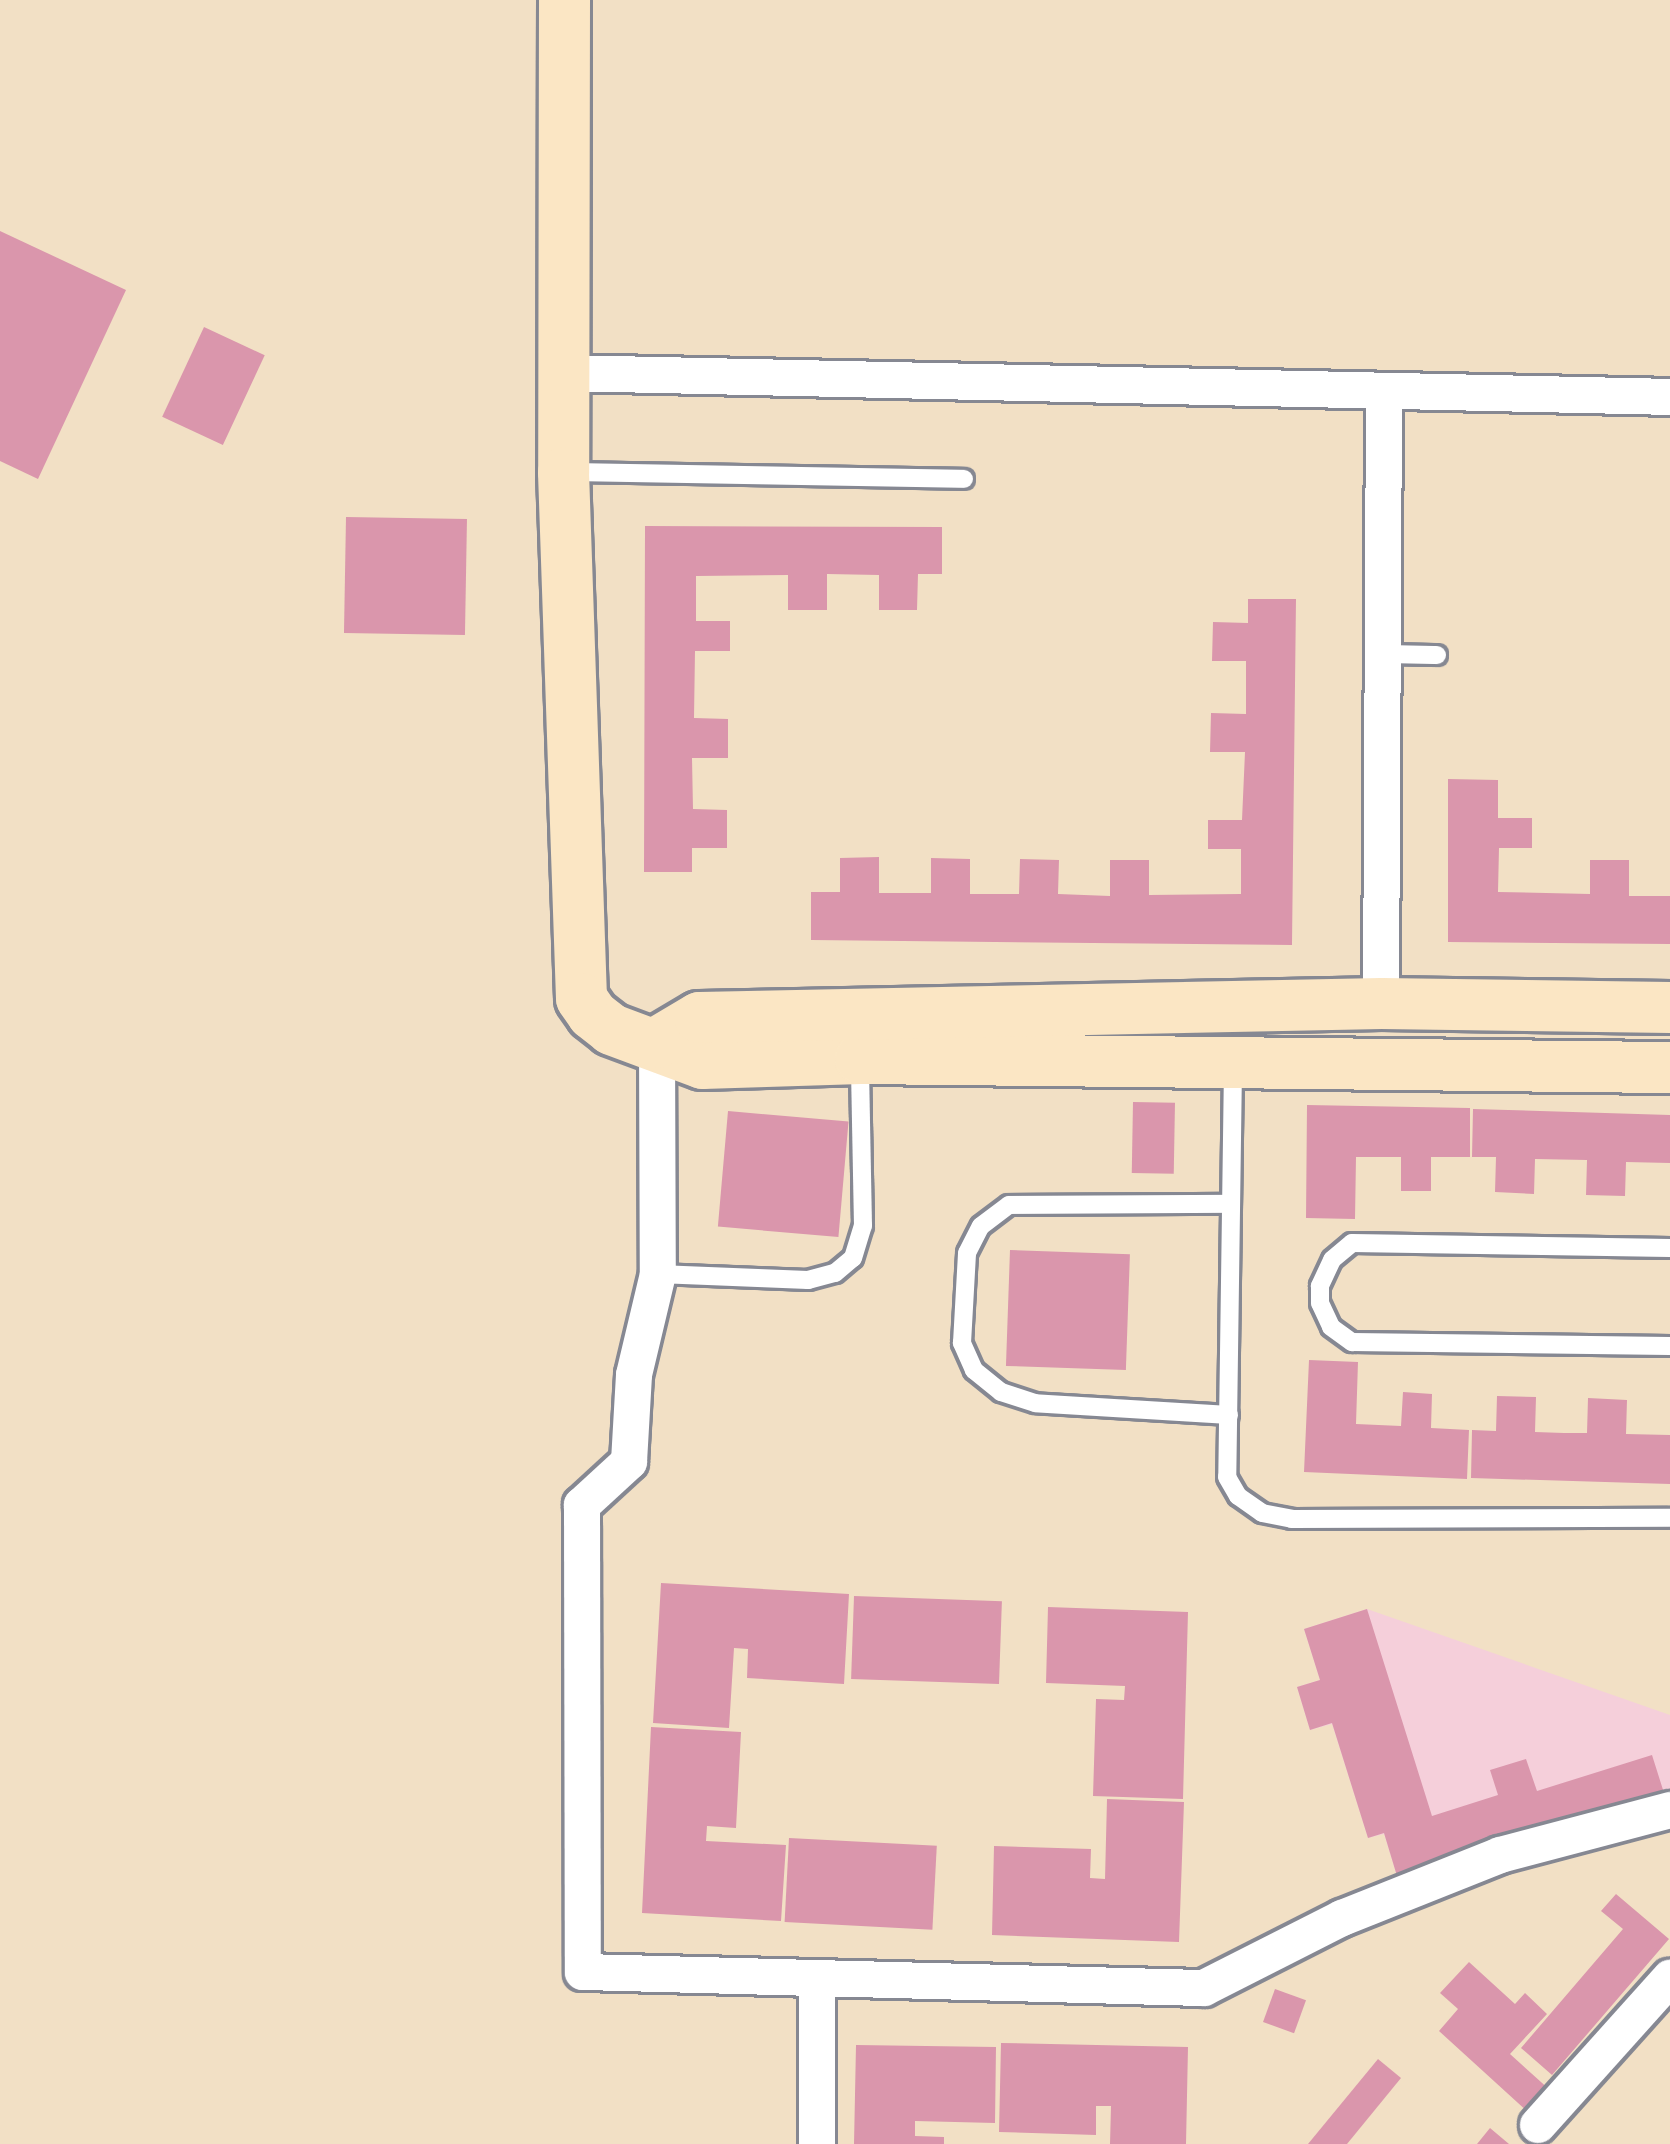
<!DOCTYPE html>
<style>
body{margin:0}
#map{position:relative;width:1670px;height:2144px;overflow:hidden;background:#f2e0c5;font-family:"IM FELL French Canon",serif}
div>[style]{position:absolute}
.built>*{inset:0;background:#f5cfda}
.building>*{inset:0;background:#da96ac;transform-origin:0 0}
.roads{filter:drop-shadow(3px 0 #868892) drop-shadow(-3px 0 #868892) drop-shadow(0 3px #868892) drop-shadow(0 -3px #868892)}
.lane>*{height:18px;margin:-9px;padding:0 9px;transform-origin:9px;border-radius:9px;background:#fff}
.street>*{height:36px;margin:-18px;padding:0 18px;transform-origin:18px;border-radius:18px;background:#fff}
.secondary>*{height:51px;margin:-25.5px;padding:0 25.5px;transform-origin:25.5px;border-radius:25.5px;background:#fbe6c4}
span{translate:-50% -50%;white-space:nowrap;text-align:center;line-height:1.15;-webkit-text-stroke:12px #f6f6f2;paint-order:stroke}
</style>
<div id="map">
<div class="built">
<div style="clip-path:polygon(1367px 1609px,1670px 1715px,1670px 1791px,1397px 1876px,1384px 1834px,1368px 1838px,1332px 1724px,1310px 1730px,1297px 1687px,1320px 1680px,1304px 1629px)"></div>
</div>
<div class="building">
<div style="clip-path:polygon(0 231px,126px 290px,38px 479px,0 461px)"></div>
<div style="left:204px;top:327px;width:67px;height:99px;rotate:25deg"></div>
<div style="left:346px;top:517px;width:121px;height:116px;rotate:1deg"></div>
<div style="clip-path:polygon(645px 526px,942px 527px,942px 574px,918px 574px,917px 610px,879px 610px,879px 575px,827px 574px,827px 610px,788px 610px,788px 575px,696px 576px,696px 621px,730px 621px,730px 651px,695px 651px,694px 718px,728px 719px,728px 758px,692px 758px,693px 809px,727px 810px,727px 848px,692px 848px,692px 872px,644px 872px)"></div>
<div style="clip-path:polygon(1248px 599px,1296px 599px,1292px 945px,811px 940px,811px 892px,840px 892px,840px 858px,879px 857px,879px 893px,931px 893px,931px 858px,970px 859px,970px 894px,1019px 894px,1020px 859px,1059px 860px,1058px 894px,1110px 896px,1110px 860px,1149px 860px,1149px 895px,1241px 894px,1241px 849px,1208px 849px,1208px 820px,1242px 820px,1245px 752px,1210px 752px,1211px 713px,1246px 714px,1246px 661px,1212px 661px,1213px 622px,1248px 623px)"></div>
<div style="clip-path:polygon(1448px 779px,1498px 780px,1498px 818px,1532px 818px,1532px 848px,1499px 848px,1498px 892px,1590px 894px,1590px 860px,1629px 860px,1629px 896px,1670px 896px,1670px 944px,1448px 942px)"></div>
<div style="left:1133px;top:1102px;width:42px;height:71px;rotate:1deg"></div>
<div style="clip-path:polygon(1307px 1105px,1470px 1108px,1470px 1157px,1431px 1157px,1431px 1191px,1401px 1191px,1401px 1157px,1356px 1157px,1355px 1219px,1306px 1218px)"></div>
<div style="clip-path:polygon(1473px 1109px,1670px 1115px,1670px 1163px,1626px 1162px,1625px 1196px,1586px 1195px,1587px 1160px,1535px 1159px,1534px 1194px,1495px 1192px,1496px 1157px,1472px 1157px)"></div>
<div style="left:728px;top:1111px;width:121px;height:116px;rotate:5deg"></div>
<div style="left:1010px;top:1250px;width:120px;height:116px;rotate:2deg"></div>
<div style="clip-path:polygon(1309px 1360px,1358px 1362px,1356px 1424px,1401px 1426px,1403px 1392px,1432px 1394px,1431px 1428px,1469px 1430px,1467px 1479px,1304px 1472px)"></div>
<div style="clip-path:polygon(1497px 1396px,1536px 1397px,1535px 1432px,1564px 1433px,1587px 1433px,1588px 1398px,1627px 1400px,1626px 1434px,1670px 1435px,1670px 1484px,1471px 1478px,1472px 1430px,1496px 1431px)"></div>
<div style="clip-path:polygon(661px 1583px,849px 1594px,844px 1684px,747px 1678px,748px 1649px,734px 1648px,729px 1728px,653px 1723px)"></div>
<div style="left:854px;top:1596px;width:148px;height:83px;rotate:2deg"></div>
<div style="clip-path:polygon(1048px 1607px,1188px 1612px,1183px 1799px,1093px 1796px,1096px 1699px,1124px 1700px,1125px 1686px,1046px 1683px)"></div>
<div style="clip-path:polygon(1367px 1609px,1432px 1816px,1498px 1795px,1490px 1770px,1526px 1759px,1537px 1791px,1652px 1755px,1664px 1793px,1397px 1876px,1384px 1833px,1368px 1838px,1332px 1723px,1310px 1730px,1297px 1687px,1320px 1680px,1304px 1629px)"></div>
<div style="clip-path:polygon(651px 1727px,741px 1732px,736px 1828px,707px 1826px,706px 1841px,786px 1845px,781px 1921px,642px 1913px)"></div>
<div style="clip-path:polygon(1107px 1799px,1184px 1802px,1179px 1942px,992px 1935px,994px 1846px,1091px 1849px,1090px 1878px,1105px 1879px)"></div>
<div style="left:789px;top:1838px;width:148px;height:84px;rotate:3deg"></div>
<div style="clip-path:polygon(1616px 1894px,1669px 1939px,1552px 2075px,1521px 2048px,1623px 1929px,1601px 1911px)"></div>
<div style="clip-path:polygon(1469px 1962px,1515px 2004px,1525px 1993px,1547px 2014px,1510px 2054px,1551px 2091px,1530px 2114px,1439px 2031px,1458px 2009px,1440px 1993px)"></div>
<div style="left:1275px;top:1989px;width:33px;height:35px;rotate:20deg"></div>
<div style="clip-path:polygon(1001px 2043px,1188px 2047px,1186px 2144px,1110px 2144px,1111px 2106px,1096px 2106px,1096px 2135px,999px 2132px)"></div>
<div style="clip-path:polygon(856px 2045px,996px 2047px,995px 2123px,915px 2121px,915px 2136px,944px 2137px,944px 2144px,854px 2144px)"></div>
<div style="clip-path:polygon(1378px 2059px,1401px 2078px,1347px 2144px,1308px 2144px)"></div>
<div style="clip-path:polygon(1490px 2128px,1509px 2144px,1477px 2144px)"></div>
</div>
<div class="roads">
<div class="lane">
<div style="left:567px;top:472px;width:397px;rotate:1deg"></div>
<div style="left:1383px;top:654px;width:54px;rotate:1.1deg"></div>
<div style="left:1233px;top:1067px;width:410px;rotate:90.8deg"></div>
<div style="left:1227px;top:1477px;width:22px;rotate:60deg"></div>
<div style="left:1238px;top:1496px;width:29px;rotate:35deg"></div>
<div style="left:1262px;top:1513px;width:31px;rotate:11deg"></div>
<div style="left:1292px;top:1519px;width:378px;rotate:-0.2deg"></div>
<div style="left:1670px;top:1248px;width:318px;rotate:-179.1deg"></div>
<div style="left:1352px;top:1243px;width:26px;rotate:140deg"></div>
<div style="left:1332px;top:1260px;width:29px;rotate:115deg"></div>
<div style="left:1320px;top:1286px;width:17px;rotate:90deg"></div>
<div style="left:1320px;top:1303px;width:26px;rotate:65deg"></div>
<div style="left:1331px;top:1327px;width:26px;rotate:36deg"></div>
<div style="left:1352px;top:1342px;width:318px;rotate:0.7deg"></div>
<div style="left:658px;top:1274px;width:150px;rotate:2.3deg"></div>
<div style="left:808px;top:1280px;width:28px;rotate:-15deg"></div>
<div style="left:835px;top:1273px;width:23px;rotate:-40deg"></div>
<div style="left:853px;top:1258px;width:34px;rotate:-73deg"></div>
<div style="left:863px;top:1226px;width:163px;rotate:-91.1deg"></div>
<div style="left:1229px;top:1415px;width:194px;rotate:-176.5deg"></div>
<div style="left:1035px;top:1403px;width:36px;rotate:-162deg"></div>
<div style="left:1001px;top:1392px;width:35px;rotate:-141deg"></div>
<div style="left:974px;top:1370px;width:30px;rotate:-114deg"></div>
<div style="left:962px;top:1343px;width:90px;rotate:-86.8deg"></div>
<div style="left:967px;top:1253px;width:30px;rotate:-63deg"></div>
<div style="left:981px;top:1226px;width:35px;rotate:-37deg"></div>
<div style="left:1009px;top:1205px;width:222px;rotate:-0.3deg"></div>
</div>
<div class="street">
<div style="left:565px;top:373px;width:1105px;rotate:1.24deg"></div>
<div style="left:1381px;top:1003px;width:610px;rotate:-89.72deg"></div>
<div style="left:657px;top:1042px;width:232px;rotate:89.8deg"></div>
<div style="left:658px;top:1274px;width:104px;rotate:103.4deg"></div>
<div style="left:634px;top:1375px;width:87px;rotate:93.3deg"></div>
<div style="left:629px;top:1462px;width:64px;rotate:137.5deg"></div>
<div style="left:582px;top:1505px;width:467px;rotate:89.9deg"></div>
<div style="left:583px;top:1972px;width:621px;rotate:1.48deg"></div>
<div style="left:1204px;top:1988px;width:155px;rotate:-26.9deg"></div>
<div style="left:1342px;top:1918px;width:170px;rotate:-21.7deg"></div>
<div style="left:1500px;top:1855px;width:176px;rotate:-14.8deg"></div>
<div style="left:817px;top:1978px;width:166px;rotate:90deg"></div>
<div style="left:1538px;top:2125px;width:198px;rotate:-48.1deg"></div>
</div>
<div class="secondary">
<div style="left:564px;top:0;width:472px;rotate:90.1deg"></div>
<div style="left:563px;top:472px;width:526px;rotate:88.04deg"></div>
<div style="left:581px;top:998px;width:19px;rotate:55deg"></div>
<div style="left:592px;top:1014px;width:24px;rotate:38deg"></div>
<div style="left:611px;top:1029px;width:97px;rotate:20.5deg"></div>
<div style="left:702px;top:1063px;width:158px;rotate:-1.8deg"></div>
<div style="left:860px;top:1058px;width:810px;rotate:0.64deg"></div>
<div style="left:657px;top:1042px;width:49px;rotate:-30.8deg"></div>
<div style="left:699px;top:1017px;width:682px;rotate:-1.18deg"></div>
<div style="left:1381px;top:1003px;width:289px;rotate:0.8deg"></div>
</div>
</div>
</div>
